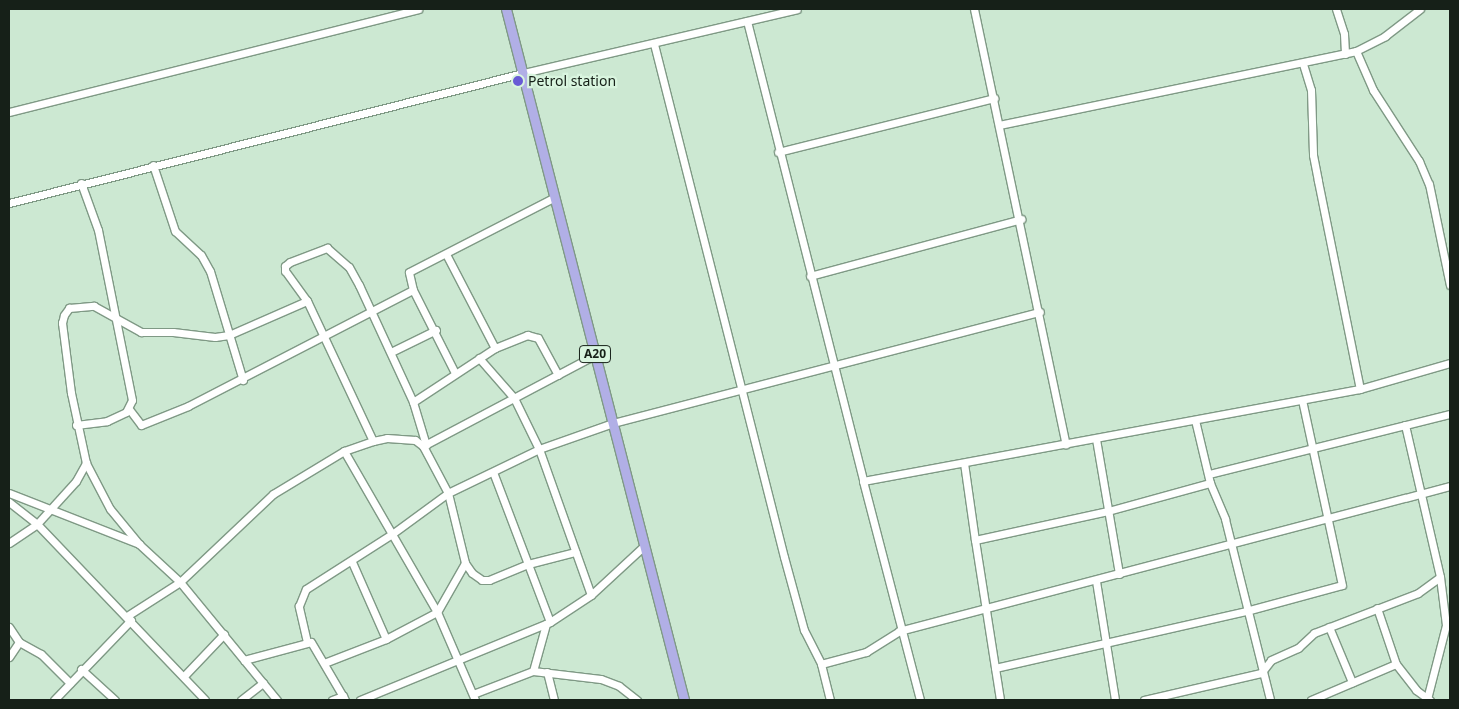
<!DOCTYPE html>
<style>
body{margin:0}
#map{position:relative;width:1459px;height:709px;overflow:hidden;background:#cce8d2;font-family:"Noto Sans",sans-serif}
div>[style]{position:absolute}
.roads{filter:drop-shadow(1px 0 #7f9985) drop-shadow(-1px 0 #7f9985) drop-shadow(0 1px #7f9985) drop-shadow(0 -1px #7f9985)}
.minor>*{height:7px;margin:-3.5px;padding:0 3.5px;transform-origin:3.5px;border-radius:3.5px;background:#fff}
.major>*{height:9px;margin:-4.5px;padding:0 4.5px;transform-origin:4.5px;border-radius:4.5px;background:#b1afe6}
.dots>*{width:14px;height:14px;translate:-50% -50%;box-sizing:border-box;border:2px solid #d9f5df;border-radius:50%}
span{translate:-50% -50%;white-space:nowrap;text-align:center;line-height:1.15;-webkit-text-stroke:4.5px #d9f5df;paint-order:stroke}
.shield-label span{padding:1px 4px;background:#d9f5df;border:1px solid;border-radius:4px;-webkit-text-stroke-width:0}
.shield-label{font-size:12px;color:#162018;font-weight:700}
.poi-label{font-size:14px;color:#162018}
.left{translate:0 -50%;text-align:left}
.frame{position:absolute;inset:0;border:10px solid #162018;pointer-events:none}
</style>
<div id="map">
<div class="roads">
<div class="minor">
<div style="left:974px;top:9px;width:445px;rotate:78.1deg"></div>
<div style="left:1336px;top:9px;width:26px;rotate:72deg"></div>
<div style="left:1344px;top:34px;width:20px;rotate:87deg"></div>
<div style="left:747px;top:21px;width:474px;rotate:75.8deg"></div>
<div style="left:863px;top:481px;width:505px;rotate:-10.49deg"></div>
<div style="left:1360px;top:389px;width:94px;rotate:-16.1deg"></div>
<div style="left:654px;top:44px;width:529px;rotate:75.78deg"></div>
<div style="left:784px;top:557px;width:76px;rotate:74.7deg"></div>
<div style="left:804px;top:630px;width:38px;rotate:63deg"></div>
<div style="left:821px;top:664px;width:37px;rotate:76deg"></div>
<div style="left:1356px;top:51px;width:43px;rotate:66.4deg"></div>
<div style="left:1373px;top:90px;width:85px;rotate:57.1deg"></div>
<div style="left:1419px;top:161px;width:25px;rotate:67deg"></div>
<div style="left:1429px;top:184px;width:103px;rotate:78.3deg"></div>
<div style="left:1303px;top:64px;width:27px;rotate:73deg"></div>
<div style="left:1311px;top:90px;width:65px;rotate:88.2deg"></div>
<div style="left:1313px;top:155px;width:26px;rotate:79deg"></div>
<div style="left:1318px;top:181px;width:212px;rotate:78.6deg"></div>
<div style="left:9px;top:112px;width:422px;rotate:-14.1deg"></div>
<div style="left:999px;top:125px;width:365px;rotate:-11.7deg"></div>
<div style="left:1356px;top:51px;width:33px;rotate:-27deg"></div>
<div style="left:1385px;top:36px;width:44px;rotate:-37.6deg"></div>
<div style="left:778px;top:152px;width:223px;rotate:-14deg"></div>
<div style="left:153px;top:165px;width:70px;rotate:71.6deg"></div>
<div style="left:175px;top:231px;width:35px;rotate:43deg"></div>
<div style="left:201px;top:255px;width:18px;rotate:61deg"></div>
<div style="left:210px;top:271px;width:114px;rotate:73.2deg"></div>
<div style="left:9px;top:203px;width:530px;rotate:-14.19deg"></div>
<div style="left:523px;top:73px;width:281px;rotate:-13.1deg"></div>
<div style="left:446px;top:254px;width:106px;rotate:62.5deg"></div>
<div style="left:810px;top:276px;width:219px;rotate:-15.1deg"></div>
<div style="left:391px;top:352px;width:50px;rotate:-26.1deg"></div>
<div style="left:479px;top:358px;width:53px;rotate:48.8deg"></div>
<div style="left:514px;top:398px;width:57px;rotate:63.9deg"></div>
<div style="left:539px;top:449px;width:155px;rotate:70.4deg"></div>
<div style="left:455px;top:373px;width:93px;rotate:-116.8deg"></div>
<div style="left:413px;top:290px;width:18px;rotate:-103deg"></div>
<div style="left:409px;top:272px;width:164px;rotate:-27.2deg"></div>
<div style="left:413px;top:402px;width:98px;rotate:-33.4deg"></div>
<div style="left:495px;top:348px;width:35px;rotate:-22deg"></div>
<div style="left:527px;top:335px;width:11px;rotate:15deg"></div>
<div style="left:538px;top:338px;width:42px;rotate:61.6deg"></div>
<div style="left:129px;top:409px;width:20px;rotate:53deg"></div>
<div style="left:141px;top:425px;width:51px;rotate:-22deg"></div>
<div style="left:188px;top:406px;width:253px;rotate:-27.3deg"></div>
<div style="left:1195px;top:420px;width:65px;rotate:76.6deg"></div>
<div style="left:1210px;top:483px;width:39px;rotate:67deg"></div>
<div style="left:1225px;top:519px;width:187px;rotate:76deg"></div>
<div style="left:76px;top:425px;width:31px;rotate:-7deg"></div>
<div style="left:107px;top:421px;width:21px;rotate:-25deg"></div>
<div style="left:126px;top:412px;width:13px;rotate:-63deg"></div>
<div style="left:132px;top:400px;width:173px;rotate:-101.3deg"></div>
<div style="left:98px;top:230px;width:50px;rotate:-109.9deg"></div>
<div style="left:1405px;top:425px;width:156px;rotate:77deg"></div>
<div style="left:1440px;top:577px;width:48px;rotate:82.9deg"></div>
<div style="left:1446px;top:625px;width:76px;rotate:104.4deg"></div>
<div style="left:1096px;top:439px;width:137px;rotate:80.3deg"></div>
<div style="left:373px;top:441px;width:155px;rotate:-115.2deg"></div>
<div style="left:307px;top:301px;width:37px;rotate:-126deg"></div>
<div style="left:285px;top:271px;width:5px;rotate:-90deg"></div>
<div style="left:285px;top:266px;width:6px;rotate:-39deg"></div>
<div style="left:290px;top:262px;width:40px;rotate:-21deg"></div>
<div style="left:327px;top:248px;width:29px;rotate:41deg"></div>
<div style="left:349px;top:267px;width:21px;rotate:61deg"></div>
<div style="left:359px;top:285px;width:129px;rotate:65.2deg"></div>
<div style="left:413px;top:402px;width:45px;rotate:73.2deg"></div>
<div style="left:423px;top:446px;width:195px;rotate:-27.9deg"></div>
<div style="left:344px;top:451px;width:186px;rotate:60deg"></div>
<div style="left:437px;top:612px;width:96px;rotate:66.6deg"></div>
<div style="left:964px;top:463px;width:78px;rotate:81.9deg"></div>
<div style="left:975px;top:540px;width:136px;rotate:-12.3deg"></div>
<div style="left:1108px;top:511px;width:106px;rotate:-15.4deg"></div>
<div style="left:493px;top:472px;width:160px;rotate:69.2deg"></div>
<div style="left:1209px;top:474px;width:248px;rotate:-14deg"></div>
<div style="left:863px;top:481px;width:226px;rotate:75.4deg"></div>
<div style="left:9px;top:493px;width:140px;rotate:21.4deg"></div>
<div style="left:139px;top:544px;width:56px;rotate:42.8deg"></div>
<div style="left:180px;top:582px;width:153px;rotate:50.6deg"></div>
<div style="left:9px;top:502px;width:36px;rotate:38deg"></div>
<div style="left:37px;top:524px;width:243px;rotate:46.3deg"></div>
<div style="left:975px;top:540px;width:162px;rotate:81.1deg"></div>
<div style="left:9px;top:543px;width:34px;rotate:-34deg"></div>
<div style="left:37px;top:524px;width:58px;rotate:-47.8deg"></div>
<div style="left:76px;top:481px;width:21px;rotate:-61deg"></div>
<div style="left:139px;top:544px;width:45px;rotate:-129.6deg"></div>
<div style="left:110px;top:509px;width:52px;rotate:-117.6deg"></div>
<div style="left:86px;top:463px;width:72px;rotate:-102.1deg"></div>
<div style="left:71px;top:393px;width:71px;rotate:-97.3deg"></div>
<div style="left:62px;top:323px;width:8px;rotate:-76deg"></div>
<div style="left:64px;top:315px;width:9px;rotate:-54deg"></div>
<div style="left:69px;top:308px;width:25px;rotate:-5deg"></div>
<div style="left:94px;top:306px;width:54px;rotate:29deg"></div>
<div style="left:141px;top:332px;width:32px"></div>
<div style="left:173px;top:332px;width:42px;rotate:6.8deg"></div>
<div style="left:215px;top:337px;width:14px;rotate:-8deg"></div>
<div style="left:229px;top:335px;width:85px;rotate:-23.6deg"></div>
<div style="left:352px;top:562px;width:84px;rotate:66.2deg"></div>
<div style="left:465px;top:563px;width:12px;rotate:55deg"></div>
<div style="left:472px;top:573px;width:12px;rotate:35deg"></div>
<div style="left:482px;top:580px;width:7px"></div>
<div style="left:489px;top:580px;width:42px;rotate:-22.3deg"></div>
<div style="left:528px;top:564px;width:49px;rotate:-14.3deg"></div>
<div style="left:1096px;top:581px;width:121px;rotate:80.9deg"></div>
<div style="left:1377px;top:608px;width:59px;rotate:71.3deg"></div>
<div style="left:1396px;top:664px;width:33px;rotate:52deg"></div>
<div style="left:1416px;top:690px;width:17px;rotate:36deg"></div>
<div style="left:127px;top:616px;width:63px;rotate:-32.7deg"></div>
<div style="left:180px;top:582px;width:128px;rotate:-43.4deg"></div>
<div style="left:273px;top:494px;width:83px;rotate:-31.2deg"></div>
<div style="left:344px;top:451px;width:31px;rotate:-19deg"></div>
<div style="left:373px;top:441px;width:14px;rotate:-12deg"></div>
<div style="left:387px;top:438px;width:28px;rotate:4deg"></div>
<div style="left:415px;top:440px;width:10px;rotate:37deg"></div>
<div style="left:423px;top:446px;width:53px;rotate:62deg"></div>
<div style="left:448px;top:493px;width:101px;rotate:-25.8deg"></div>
<div style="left:539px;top:449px;width:78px;rotate:-19.4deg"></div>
<div style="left:613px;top:423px;width:441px;rotate:-14.6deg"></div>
<div style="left:9px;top:627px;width:18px;rotate:56deg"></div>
<div style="left:19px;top:642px;width:25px;rotate:29deg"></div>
<div style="left:41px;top:654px;width:41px;rotate:45deg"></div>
<div style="left:1329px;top:627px;width:60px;rotate:67.3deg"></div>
<div style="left:307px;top:642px;width:37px;rotate:-103deg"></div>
<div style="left:299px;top:606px;width:18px;rotate:-68deg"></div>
<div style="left:306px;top:589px;width:102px;rotate:-32.6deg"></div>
<div style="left:392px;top:534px;width:69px;rotate:-36.2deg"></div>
<div style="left:448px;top:493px;width:72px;rotate:76.3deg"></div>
<div style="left:465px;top:563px;width:56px;rotate:119.7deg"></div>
<div style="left:437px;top:612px;width:58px;rotate:152.1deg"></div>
<div style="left:386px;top:639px;width:66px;rotate:158.8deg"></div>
<div style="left:9px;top:657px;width:18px;rotate:-56deg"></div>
<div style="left:244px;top:660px;width:69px;rotate:-15deg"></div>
<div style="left:311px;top:642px;width:67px;rotate:59.6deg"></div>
<div style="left:821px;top:664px;width:47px;rotate:-14.9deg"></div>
<div style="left:866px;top:652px;width:39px;rotate:-32deg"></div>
<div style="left:899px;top:631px;width:570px;rotate:-14.74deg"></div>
<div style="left:995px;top:668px;width:257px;rotate:-12.8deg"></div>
<div style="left:1246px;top:611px;width:99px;rotate:-15.2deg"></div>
<div style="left:1342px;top:585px;width:189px;rotate:-102.2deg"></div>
<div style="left:81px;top:669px;width:46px;rotate:42.4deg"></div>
<div style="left:533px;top:671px;width:49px;rotate:-74.5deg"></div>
<div style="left:547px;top:672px;width:29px;rotate:76deg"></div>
<div style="left:184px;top:676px;width:58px;rotate:-46.4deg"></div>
<div style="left:473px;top:694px;width:64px;rotate:-21deg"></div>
<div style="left:533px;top:671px;width:68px;rotate:6.7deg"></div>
<div style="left:601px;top:679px;width:19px;rotate:21deg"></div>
<div style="left:619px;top:686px;width:23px;rotate:38deg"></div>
<div style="left:54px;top:700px;width:111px;rotate:-46.1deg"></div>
<div style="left:241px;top:700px;width:28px;rotate:-38deg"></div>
<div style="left:332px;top:700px;width:12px;rotate:-20deg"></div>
<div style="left:360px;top:700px;width:205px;rotate:-22.3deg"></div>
<div style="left:550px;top:622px;width:49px;rotate:-33.4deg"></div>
<div style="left:591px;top:595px;width:72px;rotate:-42.8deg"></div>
<div style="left:1144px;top:700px;width:120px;rotate:-13deg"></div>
<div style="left:1261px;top:673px;width:16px;rotate:-52deg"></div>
<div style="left:1271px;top:660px;width:30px;rotate:-24deg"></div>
<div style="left:1298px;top:648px;width:22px;rotate:-43deg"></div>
<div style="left:1314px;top:633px;width:111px;rotate:-21deg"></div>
<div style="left:1418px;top:593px;width:27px;rotate:-36deg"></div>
<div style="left:1311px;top:700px;width:92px;rotate:-23deg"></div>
</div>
<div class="major">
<div style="left:506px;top:9px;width:714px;rotate:75.55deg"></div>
</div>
</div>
<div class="dots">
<div style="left:518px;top:81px;background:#685bd5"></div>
</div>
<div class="shield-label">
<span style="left:595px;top:354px">A20</span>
</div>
<div class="poi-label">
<span class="left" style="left:528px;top:81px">Petrol station</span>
</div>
<div class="frame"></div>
</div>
